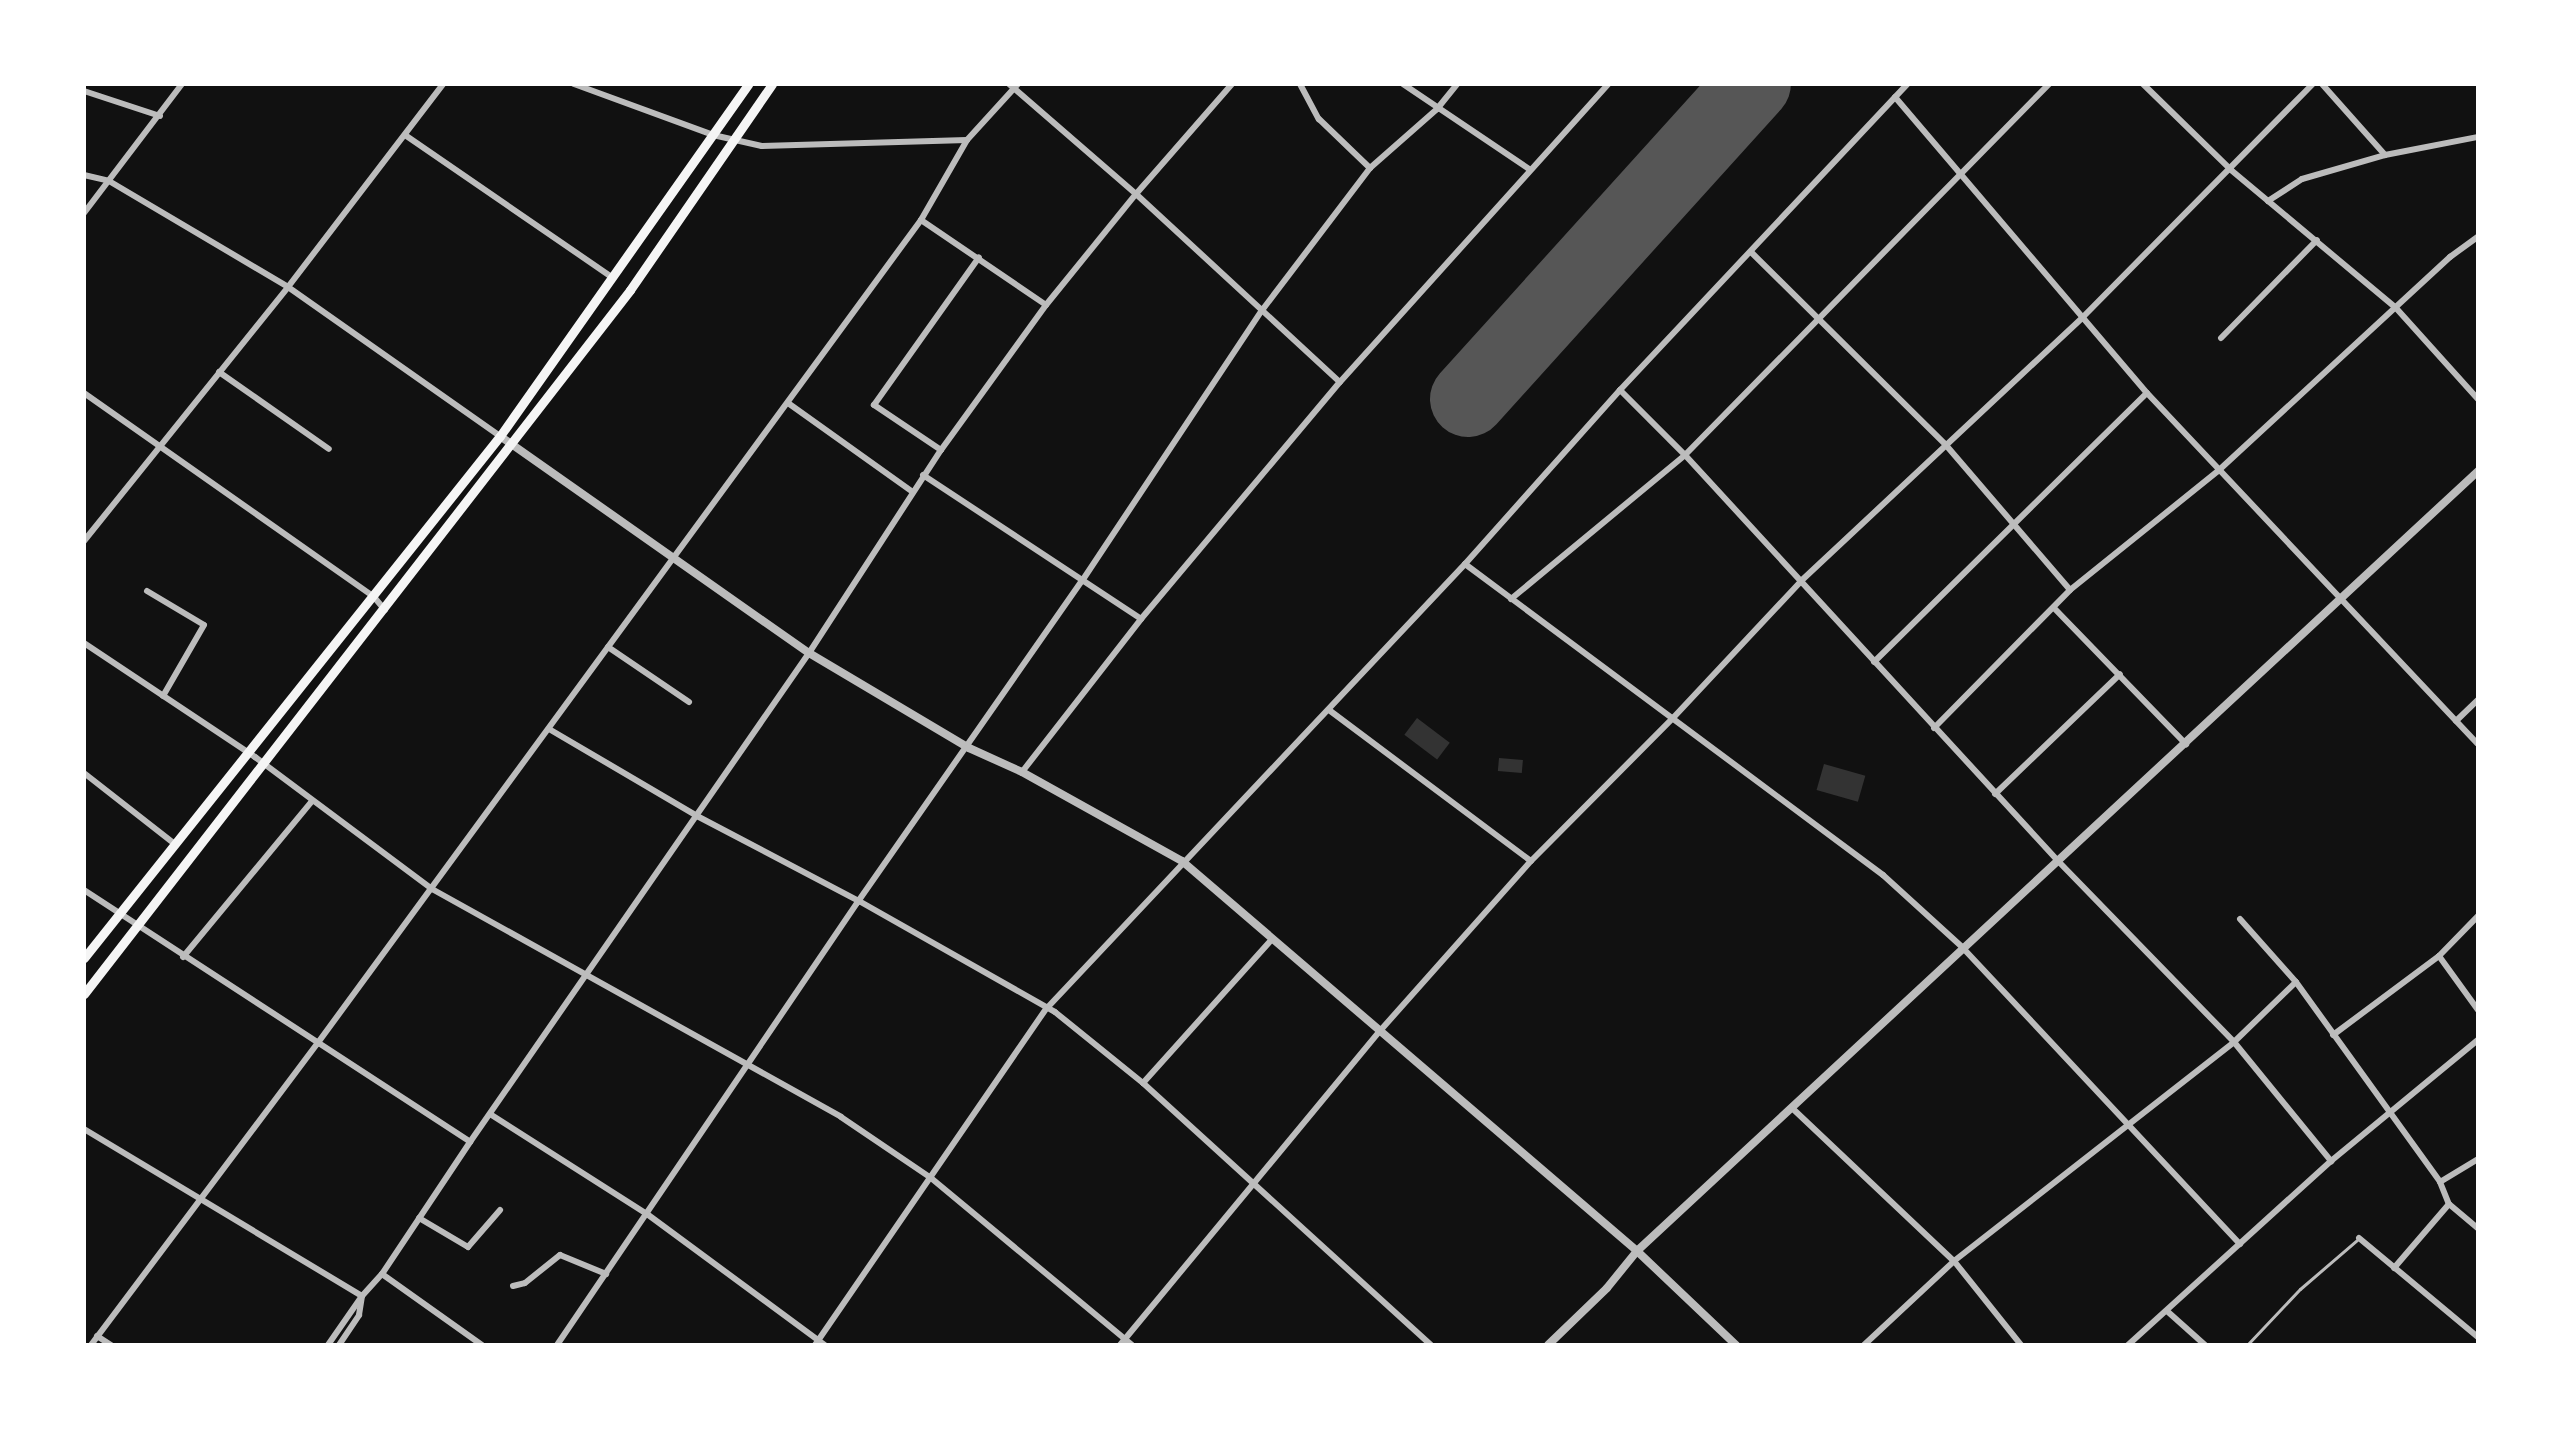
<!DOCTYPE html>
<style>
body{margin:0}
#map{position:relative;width:2562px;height:1429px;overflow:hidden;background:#111;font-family:"Roboto Condensed",sans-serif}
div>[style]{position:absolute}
.water>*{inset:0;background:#333;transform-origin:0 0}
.runway>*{height:76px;margin:-38px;padding:0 38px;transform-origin:38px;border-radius:38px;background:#565656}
.service>*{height:3px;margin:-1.5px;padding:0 1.5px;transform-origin:1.5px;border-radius:1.5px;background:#bcbcbc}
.minor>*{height:6px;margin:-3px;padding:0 3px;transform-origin:3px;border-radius:3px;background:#bcbcbc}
.tertiary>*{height:8px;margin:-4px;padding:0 4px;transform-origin:4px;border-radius:4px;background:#bcbcbc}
.secondary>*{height:9px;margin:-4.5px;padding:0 4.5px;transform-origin:4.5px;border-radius:4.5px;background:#f5f5f5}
span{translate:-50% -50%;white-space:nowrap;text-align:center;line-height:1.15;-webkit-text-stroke:6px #fff;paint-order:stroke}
.frame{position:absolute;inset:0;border:86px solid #fff;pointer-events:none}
</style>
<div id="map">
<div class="water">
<div style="left:1417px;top:718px;width:41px;height:21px;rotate:37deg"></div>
<div style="left:1499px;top:758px;width:24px;height:13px;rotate:5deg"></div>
<div style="left:1824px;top:764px;width:43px;height:27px;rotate:16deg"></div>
</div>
<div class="runway">
<div style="left:1468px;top:399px;width:425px;rotate:-47.9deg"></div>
</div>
<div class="service">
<div style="left:2247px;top:1345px;width:77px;rotate:-46.6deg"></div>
<div style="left:2300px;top:1289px;width:75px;rotate:-40.7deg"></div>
</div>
<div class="minor">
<div style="left:574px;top:84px;width:148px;rotate:20.1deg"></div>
<div style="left:713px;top:135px;width:50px;rotate:12.7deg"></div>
<div style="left:762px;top:146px;width:205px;rotate:-1.7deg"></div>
<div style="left:1009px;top:84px;width:168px;rotate:40.9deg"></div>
<div style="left:1136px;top:194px;width:277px;rotate:42.7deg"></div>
<div style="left:1300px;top:84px;width:40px;rotate:62deg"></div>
<div style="left:1319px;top:119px;width:71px;rotate:43.9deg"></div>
<div style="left:1403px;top:84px;width:152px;rotate:34deg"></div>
<div style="left:2143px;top:84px;width:123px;rotate:44.3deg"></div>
<div style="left:2231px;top:170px;width:215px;rotate:39.9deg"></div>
<div style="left:2396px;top:308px;width:122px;rotate:48deg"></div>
<div style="left:2322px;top:84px;width:95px;rotate:48.4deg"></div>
<div style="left:84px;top:91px;width:80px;rotate:18.2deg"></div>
<div style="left:1895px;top:97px;width:389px;rotate:49.6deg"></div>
<div style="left:2147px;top:393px;width:482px;rotate:46.7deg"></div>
<div style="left:405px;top:135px;width:252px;rotate:34.5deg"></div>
<div style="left:84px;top:175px;width:26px;rotate:13deg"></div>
<div style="left:109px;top:181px;width:208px;rotate:30.6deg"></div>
<div style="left:288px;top:287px;width:259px;rotate:35.1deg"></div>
<div style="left:2268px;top:201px;width:40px;rotate:-32.9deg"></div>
<div style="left:2302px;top:179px;width:86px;rotate:-16.1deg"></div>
<div style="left:2385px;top:155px;width:95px;rotate:-11deg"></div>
<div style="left:84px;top:213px;width:162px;rotate:-52.8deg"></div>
<div style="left:921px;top:220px;width:151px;rotate:34.2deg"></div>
<div style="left:1752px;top:253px;width:272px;rotate:44.7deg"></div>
<div style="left:1945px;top:444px;width:192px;rotate:49.4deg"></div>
<div style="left:2221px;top:338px;width:137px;rotate:-45.6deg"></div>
<div style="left:219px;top:372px;width:134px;rotate:35deg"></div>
<div style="left:1620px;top:390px;width:92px;rotate:45deg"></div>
<div style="left:1685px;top:455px;width:553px;rotate:47.42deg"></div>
<div style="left:2059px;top:862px;width:251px;rotate:45.8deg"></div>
<div style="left:2234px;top:1042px;width:154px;rotate:50.8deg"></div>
<div style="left:84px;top:393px;width:355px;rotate:35.1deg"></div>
<div style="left:374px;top:597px;width:17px;rotate:50deg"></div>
<div style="left:788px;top:403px;width:153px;rotate:35.5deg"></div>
<div style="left:941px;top:450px;width:81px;rotate:-146.1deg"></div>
<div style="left:874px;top:405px;width:181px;rotate:-54.6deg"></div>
<div style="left:923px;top:475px;width:261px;rotate:33.4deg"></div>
<div style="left:84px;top:541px;width:326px;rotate:-51.2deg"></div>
<div style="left:288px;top:287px;width:255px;rotate:-52.6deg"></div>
<div style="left:1465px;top:564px;width:521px;rotate:36.65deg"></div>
<div style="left:1883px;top:875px;width:107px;rotate:42.3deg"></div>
<div style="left:1962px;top:947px;width:407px;rotate:46.9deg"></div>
<div style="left:147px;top:591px;width:66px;rotate:30.8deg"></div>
<div style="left:204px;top:625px;width:82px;rotate:120deg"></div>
<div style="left:1511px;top:599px;width:226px;rotate:-39.6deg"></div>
<div style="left:1685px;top:455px;width:520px;rotate:-45.55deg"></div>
<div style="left:2054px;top:608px;width:190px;rotate:45.9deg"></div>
<div style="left:84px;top:643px;width:206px;rotate:33.7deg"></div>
<div style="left:255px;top:757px;width:221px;rotate:36.7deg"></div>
<div style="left:432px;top:889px;width:468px;rotate:29.1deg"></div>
<div style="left:841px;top:1117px;width:109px;rotate:34.1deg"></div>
<div style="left:931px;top:1178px;width:261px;rotate:39.7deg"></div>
<div style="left:608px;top:647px;width:98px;rotate:34.2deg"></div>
<div style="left:1874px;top:662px;width:383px;rotate:-44.6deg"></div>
<div style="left:1329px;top:710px;width:252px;rotate:36.8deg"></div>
<div style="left:2456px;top:721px;width:30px;rotate:-44deg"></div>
<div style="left:1934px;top:728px;width:194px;rotate:-45.4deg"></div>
<div style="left:2070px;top:590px;width:190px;rotate:-38.8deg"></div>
<div style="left:2218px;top:471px;width:316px;rotate:-42.7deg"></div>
<div style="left:2450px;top:257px;width:34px;rotate:-36deg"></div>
<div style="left:549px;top:729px;width:172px;rotate:30.4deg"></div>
<div style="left:697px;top:816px;width:183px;rotate:27.7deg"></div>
<div style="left:859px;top:901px;width:225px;rotate:29.5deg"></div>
<div style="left:1055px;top:1012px;width:113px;rotate:38.9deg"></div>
<div style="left:1143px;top:1083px;width:389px;rotate:42.3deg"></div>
<div style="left:1022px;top:772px;width:194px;rotate:-52.1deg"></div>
<div style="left:1141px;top:619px;width:309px;rotate:-50deg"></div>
<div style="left:1340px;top:382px;width:401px;rotate:-48deg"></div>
<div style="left:84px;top:773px;width:115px;rotate:38deg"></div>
<div style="left:1995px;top:794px;width:173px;rotate:-43.8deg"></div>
<div style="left:84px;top:890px;width:461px;rotate:33.1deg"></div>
<div style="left:2240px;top:919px;width:84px;rotate:48.4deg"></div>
<div style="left:2296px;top:982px;width:246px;rotate:54.2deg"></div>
<div style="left:2440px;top:1182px;width:24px;rotate:68deg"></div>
<div style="left:2449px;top:1204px;width:38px;rotate:40deg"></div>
<div style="left:2439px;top:956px;width:67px;rotate:54.2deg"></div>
<div style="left:183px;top:957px;width:202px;rotate:-50.4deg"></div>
<div style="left:2333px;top:1035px;width:132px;rotate:-36.7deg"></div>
<div style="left:2439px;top:956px;width:56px;rotate:-45.7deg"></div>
<div style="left:1143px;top:1083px;width:193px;rotate:-48.1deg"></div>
<div style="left:1792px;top:1108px;width:223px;rotate:43.4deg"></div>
<div style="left:1954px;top:1261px;width:107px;rotate:51.4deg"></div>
<div style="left:490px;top:1114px;width:186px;rotate:32.5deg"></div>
<div style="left:647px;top:1214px;width:221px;rotate:36.4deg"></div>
<div style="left:84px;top:1129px;width:324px;rotate:31deg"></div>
<div style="left:362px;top:1296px;width:60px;rotate:124.8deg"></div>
<div style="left:2440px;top:1182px;width:44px;rotate:-31.2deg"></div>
<div style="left:419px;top:1218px;width:57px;rotate:30.6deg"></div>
<div style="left:468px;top:1247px;width:49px;rotate:-49.1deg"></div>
<div style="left:2359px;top:1238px;width:155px;rotate:39.8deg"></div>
<div style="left:2394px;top:1268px;width:84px;rotate:-49.3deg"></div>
<div style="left:382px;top:1274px;width:123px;rotate:35.4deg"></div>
<div style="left:513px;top:1286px;width:12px;rotate:-14deg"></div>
<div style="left:525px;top:1283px;width:45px;rotate:-38.7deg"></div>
<div style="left:560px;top:1255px;width:50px;rotate:22.4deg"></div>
<div style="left:2167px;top:1311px;width:51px;rotate:41.8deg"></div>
<div style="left:97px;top:1336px;width:17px;rotate:33deg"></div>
<div style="left:91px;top:1345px;width:376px;rotate:-53.1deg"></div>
<div style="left:317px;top:1044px;width:1022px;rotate:-53.76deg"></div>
<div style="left:921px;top:220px;width:92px;rotate:-60.1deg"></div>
<div style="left:967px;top:140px;width:76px;rotate:-47.7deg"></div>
<div style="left:339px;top:1345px;width:36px;rotate:-56deg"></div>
<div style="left:359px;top:1315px;width:19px;rotate:-81deg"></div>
<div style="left:362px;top:1296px;width:30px;rotate:-48deg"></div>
<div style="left:382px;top:1274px;width:159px;rotate:-56.3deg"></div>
<div style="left:470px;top:1142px;width:595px;rotate:-55.27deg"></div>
<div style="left:809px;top:653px;width:242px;rotate:-57deg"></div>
<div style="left:941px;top:450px;width:179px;rotate:-54.1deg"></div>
<div style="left:1046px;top:305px;width:143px;rotate:-51deg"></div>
<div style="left:1136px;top:194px;width:146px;rotate:-48.9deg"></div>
<div style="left:557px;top:1345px;width:534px;rotate:-55.83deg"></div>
<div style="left:857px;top:903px;width:393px;rotate:-55.1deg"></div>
<div style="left:1082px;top:581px;width:327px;rotate:-56.4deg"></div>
<div style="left:1263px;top:309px;width:177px;rotate:-52.8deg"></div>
<div style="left:1370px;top:168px;width:89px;rotate:-41.4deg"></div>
<div style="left:1437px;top:109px;width:32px;rotate:-51deg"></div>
<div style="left:815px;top:1345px;width:409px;rotate:-55.5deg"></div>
<div style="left:1047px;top:1008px;width:610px;rotate:-46.73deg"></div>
<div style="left:1465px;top:564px;width:233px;rotate:-48.3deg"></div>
<div style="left:1620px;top:390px;width:420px;rotate:-46.8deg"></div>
<div style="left:1120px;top:1345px;width:406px;rotate:-50.4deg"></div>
<div style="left:1379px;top:1032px;width:229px;rotate:-48.4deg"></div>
<div style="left:1531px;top:861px;width:202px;rotate:-45.2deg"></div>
<div style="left:1673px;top:718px;width:187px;rotate:-46.9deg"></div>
<div style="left:1801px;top:581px;width:385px;rotate:-43.1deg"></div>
<div style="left:2082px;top:318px;width:329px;rotate:-45.4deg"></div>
<div style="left:1864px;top:1345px;width:123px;rotate:-43deg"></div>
<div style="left:1954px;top:1261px;width:355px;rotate:-38deg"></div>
<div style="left:2234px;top:1042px;width:86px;rotate:-44.1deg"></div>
<div style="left:2128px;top:1345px;width:274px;rotate:-42.2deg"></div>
<div style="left:2331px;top:1161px;width:190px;rotate:-39.5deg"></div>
</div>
<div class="tertiary">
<div style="left:500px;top:436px;width:378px;rotate:35.1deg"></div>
<div style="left:809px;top:653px;width:186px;rotate:30.7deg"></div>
<div style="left:969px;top:748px;width:58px;rotate:24.4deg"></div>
<div style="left:1022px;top:772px;width:183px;rotate:29.1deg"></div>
<div style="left:1182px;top:861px;width:599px;rotate:40.6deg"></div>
<div style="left:1637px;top:1251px;width:137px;rotate:43.5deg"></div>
<div style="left:1548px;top:1345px;width:82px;rotate:-44deg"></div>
<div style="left:1607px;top:1288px;width:48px;rotate:-51deg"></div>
<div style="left:1637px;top:1251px;width:1147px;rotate:-42.84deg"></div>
</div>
<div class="secondary">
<div style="left:84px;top:958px;width:667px;rotate:-51.45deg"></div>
<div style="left:500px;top:436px;width:431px;rotate:-54.8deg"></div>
<div style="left:84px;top:994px;width:891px;rotate:-52.2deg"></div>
<div style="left:630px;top:290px;width:250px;rotate:-55.4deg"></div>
</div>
<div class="frame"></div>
</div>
